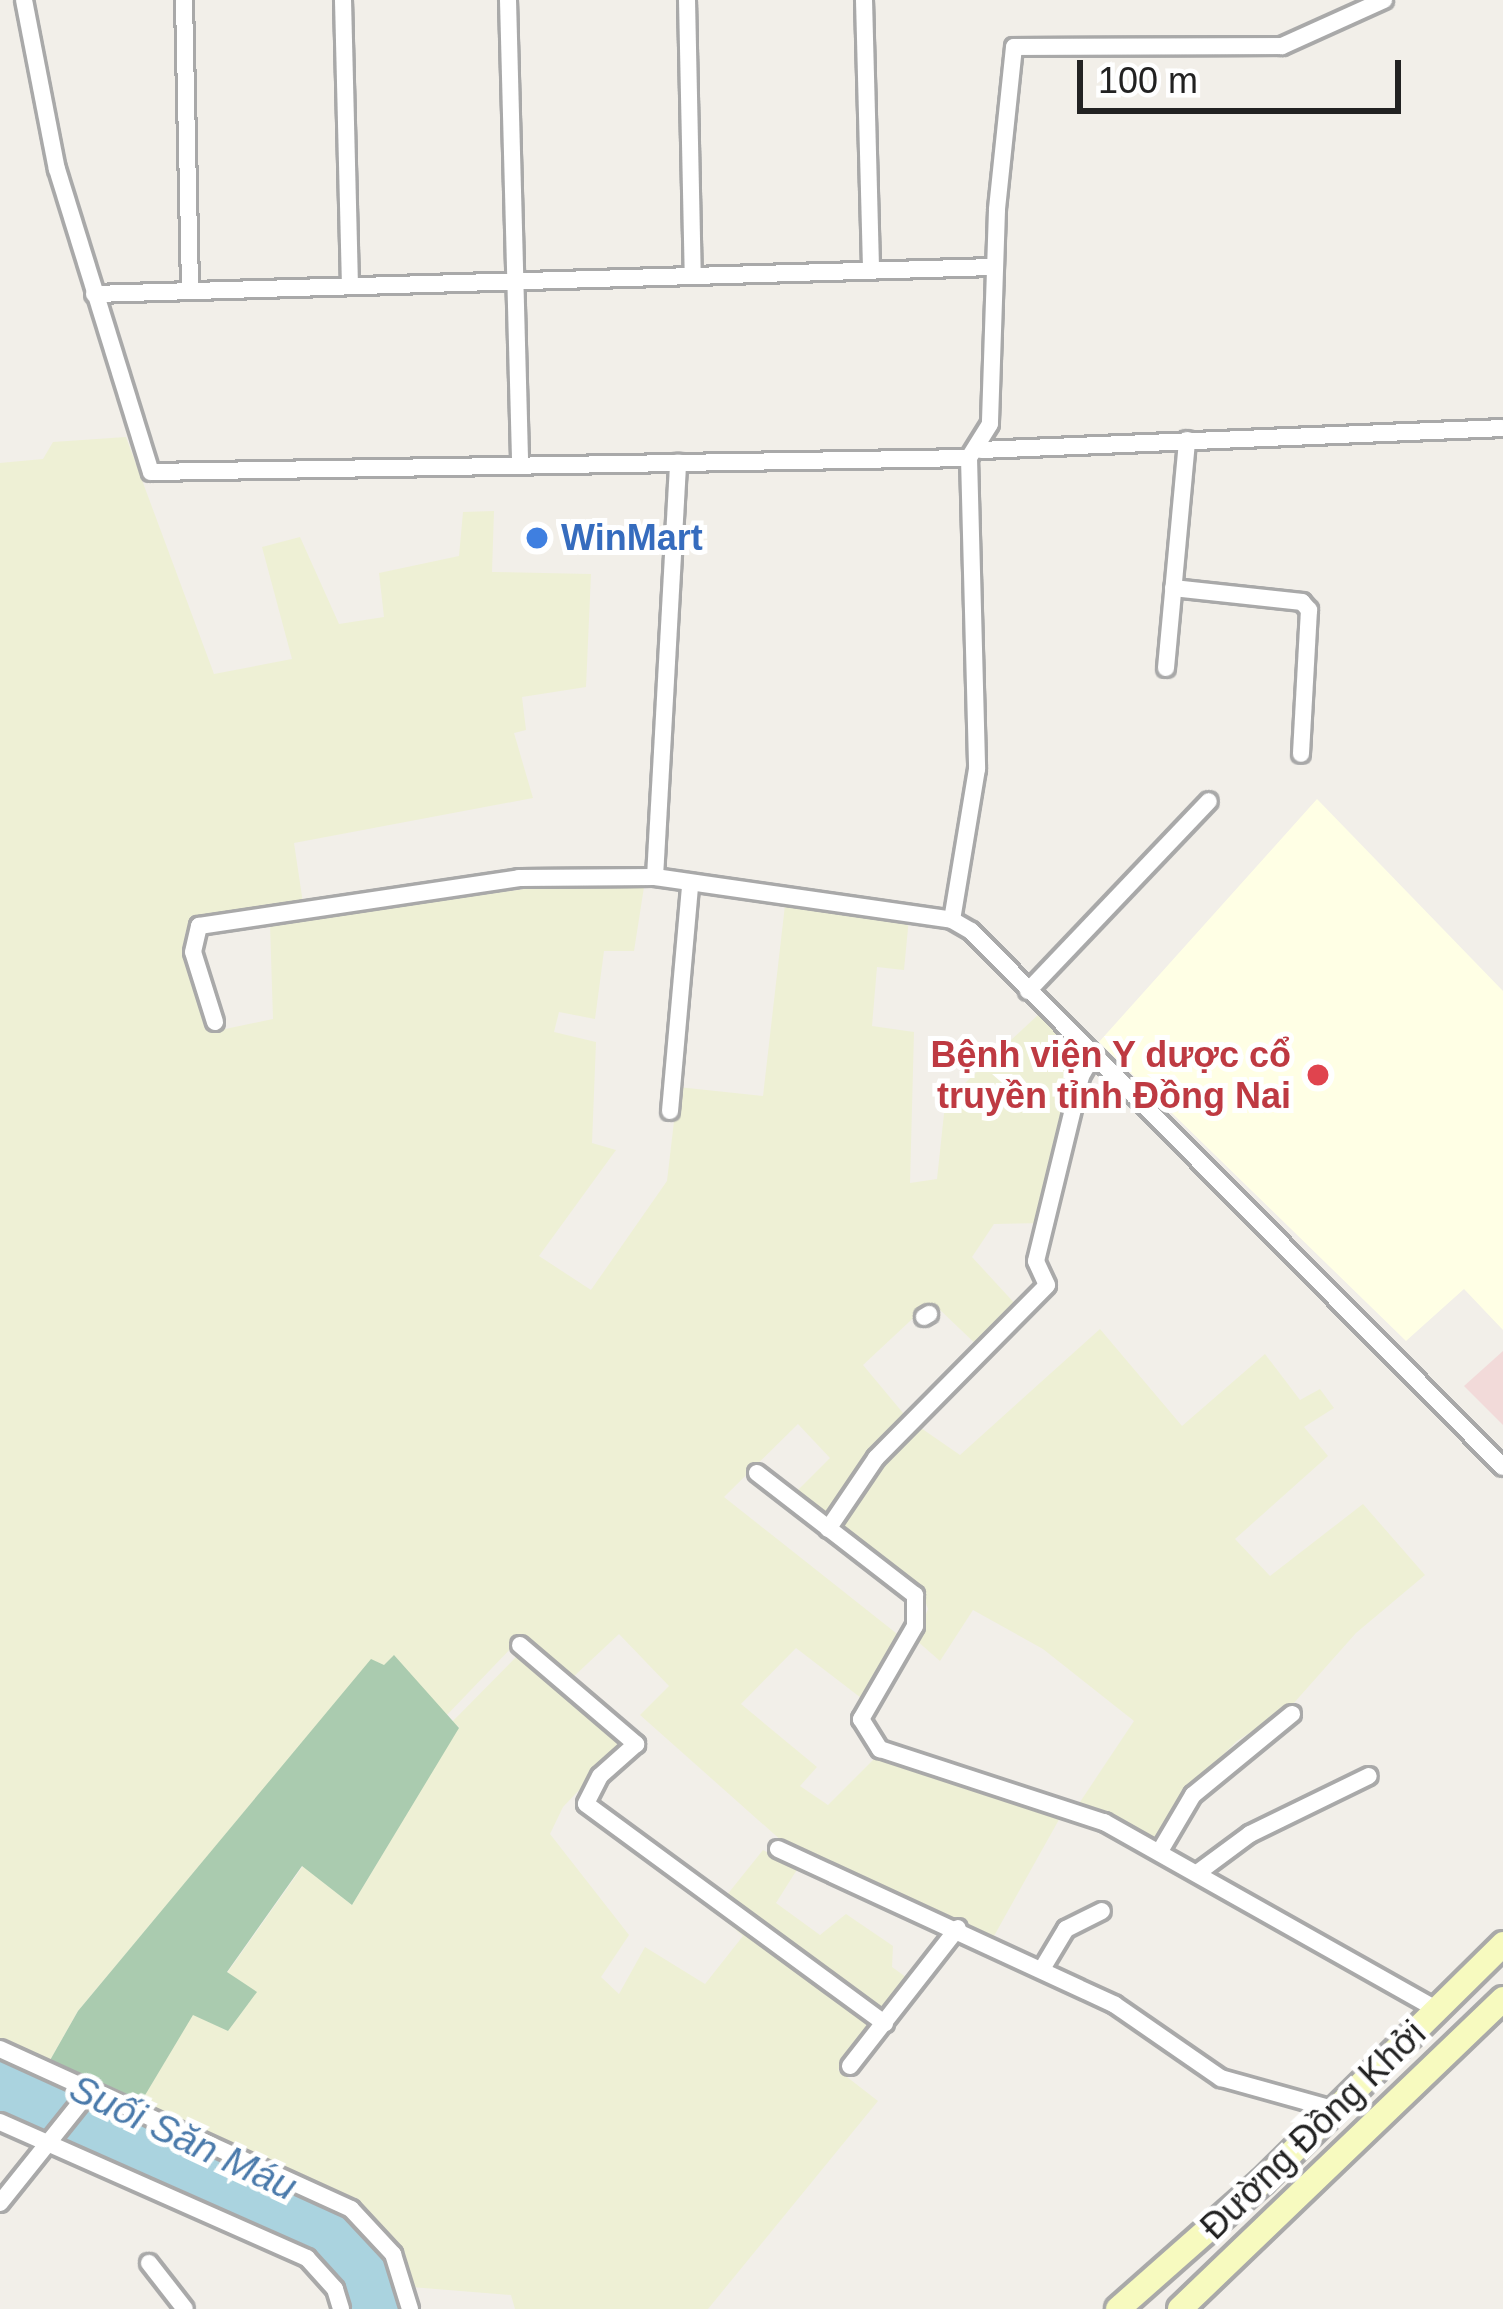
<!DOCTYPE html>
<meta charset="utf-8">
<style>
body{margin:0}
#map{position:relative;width:1503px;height:2309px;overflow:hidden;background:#f2efe9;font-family:Arial,sans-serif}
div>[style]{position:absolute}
.commercial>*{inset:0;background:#f2dad9}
.education>*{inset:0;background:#ffffe5}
.farmland>*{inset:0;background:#eef0d5}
.cemetery>*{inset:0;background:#aacbaf}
.water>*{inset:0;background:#aad3df}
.roads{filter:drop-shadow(3px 0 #a9a9a9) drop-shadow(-3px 0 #a9a9a9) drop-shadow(0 3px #a9a9a9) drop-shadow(0 -3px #a9a9a9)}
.street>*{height:16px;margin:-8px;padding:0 8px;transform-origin:8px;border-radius:8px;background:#fff}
.secondary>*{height:24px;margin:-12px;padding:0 12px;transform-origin:12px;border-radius:12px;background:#f7fabf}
.dots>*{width:33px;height:33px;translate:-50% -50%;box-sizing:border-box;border:6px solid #fff;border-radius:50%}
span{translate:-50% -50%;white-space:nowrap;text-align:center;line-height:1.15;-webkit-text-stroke:10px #fff;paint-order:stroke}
.shop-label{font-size:36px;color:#366cbe;font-weight:700}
.left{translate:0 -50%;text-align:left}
.health-label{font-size:36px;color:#be3a42;font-weight:700}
.right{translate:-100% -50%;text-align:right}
.street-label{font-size:36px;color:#222}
.water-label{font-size:39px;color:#4a7aab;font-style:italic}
.scale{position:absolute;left:1077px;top:60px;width:324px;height:54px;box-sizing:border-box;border:6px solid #222;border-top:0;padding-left:15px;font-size:36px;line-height:42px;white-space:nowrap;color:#222;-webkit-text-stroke:9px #fff;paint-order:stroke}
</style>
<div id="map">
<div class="commercial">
<div style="clip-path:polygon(1503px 1351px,1503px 1425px,1464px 1386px)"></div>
</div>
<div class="education">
<div style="clip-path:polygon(1317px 799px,1503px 991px,1503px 1330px,1464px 1289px,1406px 1341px,1099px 1042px)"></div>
</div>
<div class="farmland">
<div style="clip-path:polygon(126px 437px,214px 674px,292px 659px,262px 547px,300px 537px,339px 624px,384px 617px,379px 573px,459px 556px,463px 512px,494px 511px,492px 572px,591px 574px,586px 687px,522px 697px,526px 730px,514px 733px,533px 798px,294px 843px,303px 903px,195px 920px,185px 933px,211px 1032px,273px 1019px,270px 924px,567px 883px,644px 887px,634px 951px,604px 951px,595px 1019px,559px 1012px,554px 1032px,596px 1042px,592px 1143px,616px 1150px,539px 1256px,591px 1290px,667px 1181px,678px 1087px,763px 1096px,785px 905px,909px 918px,904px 970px,877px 967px,872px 1026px,914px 1032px,910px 1183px,937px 1179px,947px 1086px,965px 1083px,1039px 1014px,1083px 1056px,1046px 1223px,994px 1224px,972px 1257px,1018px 1307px,982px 1350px,938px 1308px,924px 1308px,863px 1365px,908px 1419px,960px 1455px,1100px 1329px,1182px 1426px,1265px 1354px,1300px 1400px,1320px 1389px,1334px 1408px,1304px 1427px,1328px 1456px,1235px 1539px,1270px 1576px,1363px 1504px,1425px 1575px,1356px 1633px,1293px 1704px,1237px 1741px,1187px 1791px,1157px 1841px,1078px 1805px,1134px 1721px,1043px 1649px,973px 1610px,940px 1661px,916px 1640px,928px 1609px,921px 1590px,793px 1495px,830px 1458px,798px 1424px,724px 1497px,901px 1637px,865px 1701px,796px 1648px,741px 1704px,817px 1767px,800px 1786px,828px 1805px,876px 1757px,1061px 1816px,994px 1936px,886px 1896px,783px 1842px,640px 1715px,669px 1686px,619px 1634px,571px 1679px,514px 1645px,445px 1717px,394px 1656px,384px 1666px,371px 1660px,78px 2011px,49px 2062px,0 2041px,0 463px,43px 459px,53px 442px)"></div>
<div style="clip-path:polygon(519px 1654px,624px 1743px,563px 1807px,550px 1834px,629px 1935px,601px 1977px,619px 1994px,645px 1947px,705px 1984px,743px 1936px,714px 1911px,763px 1850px,798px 1868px,776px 1903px,820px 1935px,846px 1914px,893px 1946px,892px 1967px,910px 1980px,838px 2070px,878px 2101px,708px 2309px,515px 2309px,511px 2295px,411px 2287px,356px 2203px,141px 2102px,193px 2014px,228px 2031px,256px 1993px,227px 1973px,303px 1866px,352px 1905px,459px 1727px,452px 1722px)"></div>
</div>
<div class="cemetery">
<div style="clip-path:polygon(394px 1655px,459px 1728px,352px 1905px,302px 1866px,227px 1972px,257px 1992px,228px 2031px,193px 2015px,141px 2102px,49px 2062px,78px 2011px,371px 1659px,384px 1665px)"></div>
</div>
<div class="water">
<div style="clip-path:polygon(0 2058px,347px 2216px,386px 2258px,402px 2309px,349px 2309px,312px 2253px,0 2114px)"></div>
</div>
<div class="roads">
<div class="street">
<div style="left:24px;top:0;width:172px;rotate:79deg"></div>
<div style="left:57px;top:169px;width:317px;rotate:72.8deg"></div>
<div style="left:151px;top:472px;width:818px;rotate:-0.98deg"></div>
<div style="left:184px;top:0;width:291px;rotate:88.8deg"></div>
<div style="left:343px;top:0;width:286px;rotate:88.6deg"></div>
<div style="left:508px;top:0;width:465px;rotate:88.5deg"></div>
<div style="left:687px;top:0;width:276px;rotate:88.8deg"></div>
<div style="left:864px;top:0;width:271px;rotate:88.5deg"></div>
<div style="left:1384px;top:0;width:112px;rotate:155.7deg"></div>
<div style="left:1282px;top:46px;width:268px;rotate:179.8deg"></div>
<div style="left:1014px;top:47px;width:164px;rotate:96deg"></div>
<div style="left:997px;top:210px;width:214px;rotate:91.9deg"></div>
<div style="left:990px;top:424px;width:40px;rotate:122deg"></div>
<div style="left:969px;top:458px;width:311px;rotate:88.5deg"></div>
<div style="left:977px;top:769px;width:153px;rotate:99.4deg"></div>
<div style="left:952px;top:920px;width:22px;rotate:30deg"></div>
<div style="left:971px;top:931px;width:755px;rotate:45.21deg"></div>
<div style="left:94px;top:294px;width:900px;rotate:-1.72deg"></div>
<div style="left:981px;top:450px;width:522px;rotate:-2.41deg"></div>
<div style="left:1173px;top:588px;width:130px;rotate:6.2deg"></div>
<div style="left:1302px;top:602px;width:11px;rotate:49deg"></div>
<div style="left:1309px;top:610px;width:144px;rotate:93.2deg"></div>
<div style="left:1166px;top:668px;width:229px;rotate:-84.7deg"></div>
<div style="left:655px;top:877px;width:415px;rotate:-86.8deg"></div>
<div style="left:1028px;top:991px;width:262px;rotate:-46.4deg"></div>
<div style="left:215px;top:1022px;width:73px;rotate:-107.4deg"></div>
<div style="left:193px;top:952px;width:27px;rotate:-77deg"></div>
<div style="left:199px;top:926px;width:324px;rotate:-8.5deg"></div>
<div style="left:519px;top:878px;width:136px;rotate:-0.4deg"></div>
<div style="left:655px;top:877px;width:300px;rotate:8.2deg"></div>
<div style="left:670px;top:1111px;width:227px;rotate:-84.9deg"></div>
<div style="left:924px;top:1317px;width:6px;rotate:-31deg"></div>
<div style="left:757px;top:1473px;width:200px;rotate:37.7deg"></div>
<div style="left:915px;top:1595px;width:31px;rotate:90deg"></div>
<div style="left:915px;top:1626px;width:108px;rotate:120.1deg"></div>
<div style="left:861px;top:1719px;width:36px;rotate:58deg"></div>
<div style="left:880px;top:1749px;width:236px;rotate:18.1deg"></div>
<div style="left:1104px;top:1822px;width:382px;rotate:29.4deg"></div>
<div style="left:828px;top:1529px;width:86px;rotate:-55.9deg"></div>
<div style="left:876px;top:1458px;width:243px;rotate:-45.3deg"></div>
<div style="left:1047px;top:1285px;width:26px;rotate:-115deg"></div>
<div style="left:1036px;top:1261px;width:190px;rotate:-76.3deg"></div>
<div style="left:1081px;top:1076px;width:22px;rotate:-60deg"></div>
<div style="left:520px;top:1645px;width:153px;rotate:40.5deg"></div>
<div style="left:636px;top:1744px;width:48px;rotate:138.4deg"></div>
<div style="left:600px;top:1776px;width:31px;rotate:117deg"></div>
<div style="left:586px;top:1804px;width:371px;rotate:36.3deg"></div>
<div style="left:778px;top:1849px;width:371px;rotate:24.8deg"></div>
<div style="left:1115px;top:2005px;width:129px;rotate:34.6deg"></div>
<div style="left:1221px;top:2078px;width:119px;rotate:15.5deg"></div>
<div style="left:1160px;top:1851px;width:65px;rotate:-59.5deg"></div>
<div style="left:1193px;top:1795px;width:128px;rotate:-39.3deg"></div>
<div style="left:1200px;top:1871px;width:62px;rotate:-36.5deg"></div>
<div style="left:1250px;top:1834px;width:132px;rotate:-26deg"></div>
<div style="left:1042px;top:1969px;width:47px;rotate:-59deg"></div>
<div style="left:1066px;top:1929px;width:40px;rotate:-26.6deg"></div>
<div style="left:0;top:2049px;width:386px;rotate:24.5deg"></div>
<div style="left:351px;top:2209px;width:62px;rotate:47deg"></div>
<div style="left:393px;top:2254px;width:58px;rotate:72.8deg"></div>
<div style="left:850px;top:2066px;width:175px;rotate:-52deg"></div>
<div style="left:0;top:2122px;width:336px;rotate:23.9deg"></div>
<div style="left:307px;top:2258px;width:42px;rotate:47.9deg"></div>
<div style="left:335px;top:2289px;width:21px;rotate:73deg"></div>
<div style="left:0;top:2203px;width:147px;rotate:-51.3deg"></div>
<div style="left:149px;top:2263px;width:58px;rotate:52deg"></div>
</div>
<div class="secondary">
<div style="left:1118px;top:2309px;width:192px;rotate:-41.4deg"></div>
<div style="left:1262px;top:2182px;width:339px;rotate:-44.6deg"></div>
<div style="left:1180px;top:2309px;width:448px;rotate:-43.8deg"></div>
</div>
</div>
<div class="dots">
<div style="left:537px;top:538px;background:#3f7fe0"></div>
<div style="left:1318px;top:1075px;background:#e0444e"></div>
</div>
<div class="shop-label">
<span class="left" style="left:561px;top:538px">WinMart</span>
</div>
<div class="health-label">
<span class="right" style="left:1291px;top:1075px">Bệnh viện Y dược cổ<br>truyền tỉnh Đồng Nai</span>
</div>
<div class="street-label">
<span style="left:1313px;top:2130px;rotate:-44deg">Đường Đồng Khởi</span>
</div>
<div class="water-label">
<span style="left:183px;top:2138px;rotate:25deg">Suối Săn Máu</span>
</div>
<div class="scale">100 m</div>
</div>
